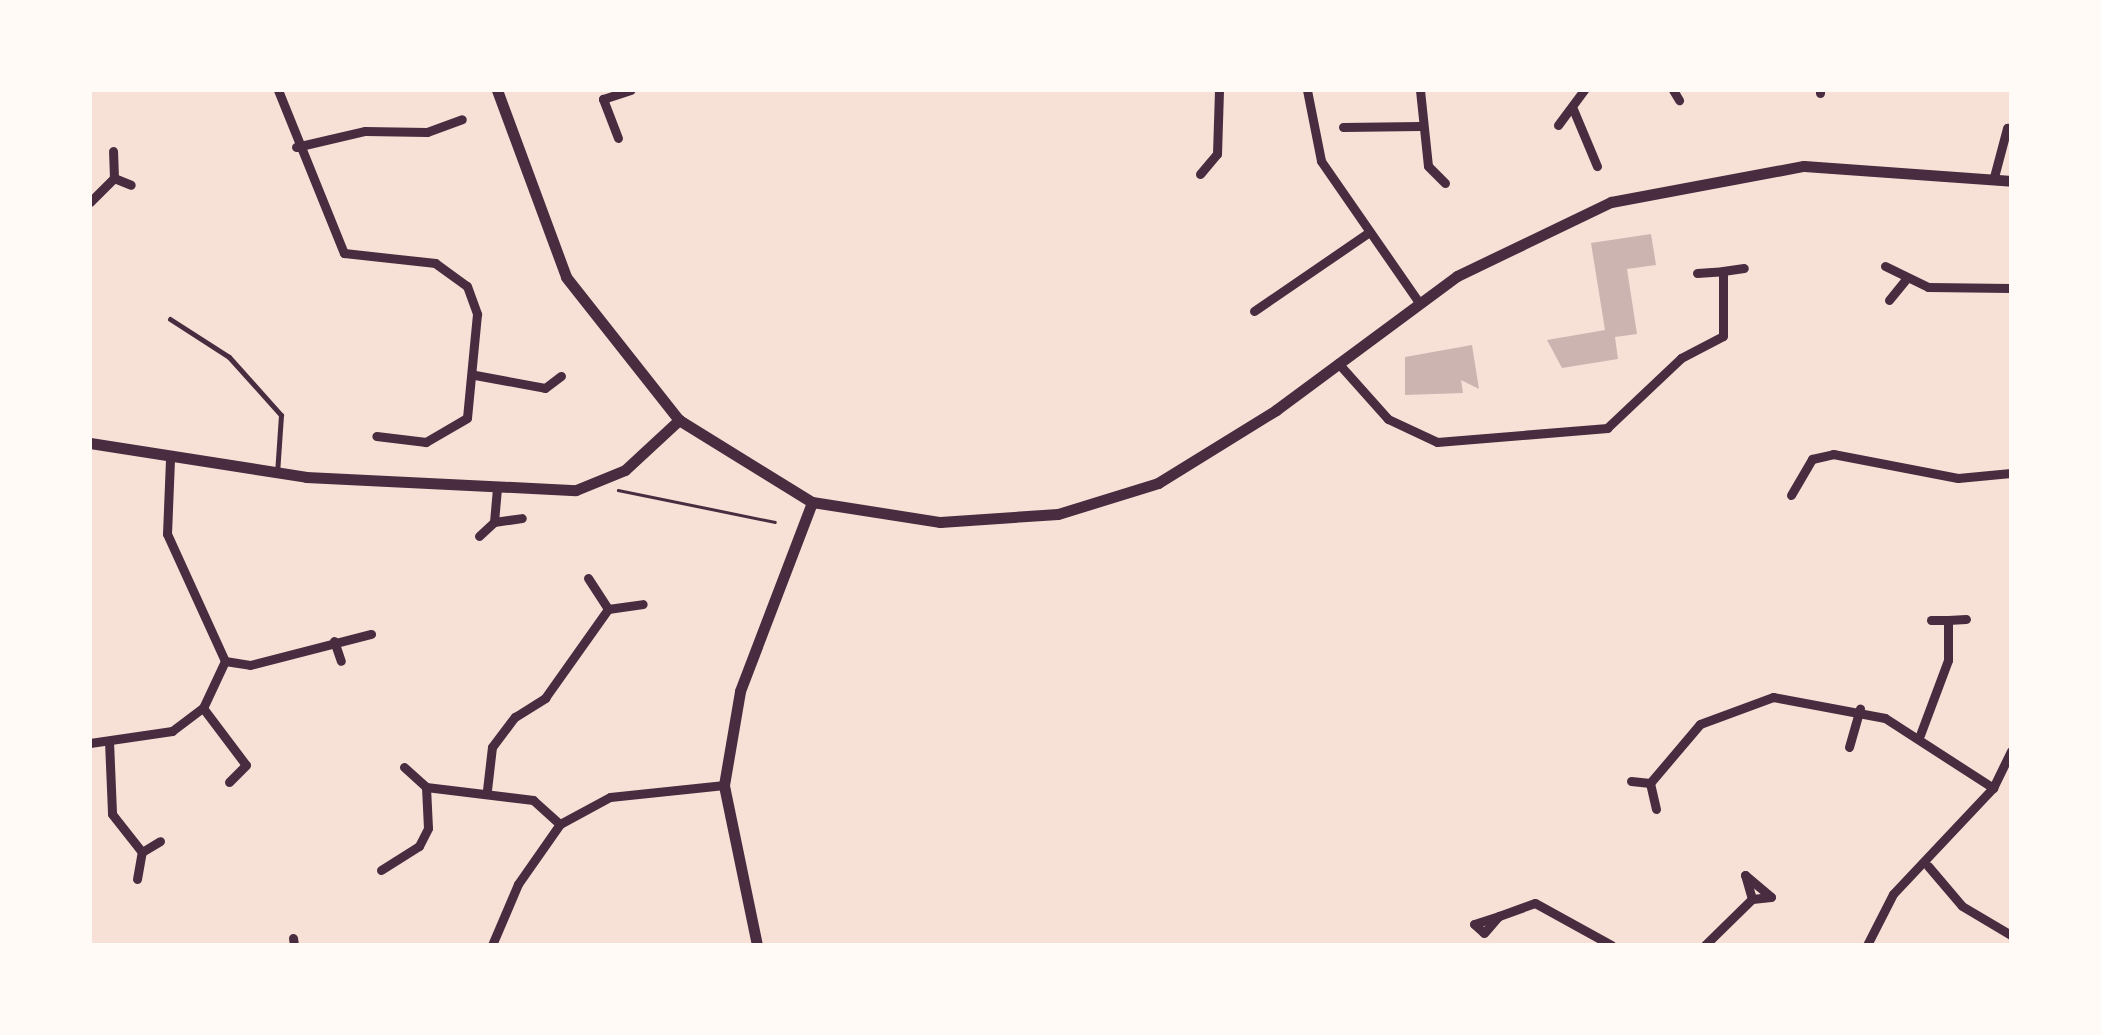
<!DOCTYPE html>
<style>
body{margin:0}
#map{position:relative;width:2101px;height:1035px;overflow:hidden;background:#f7e1d7;font-family:Helvetica,sans-serif}
div>[style]{position:absolute}
.building>*{inset:0;background:#ccb4b1}
.path>*{height:2.5px;margin:-1.25px;padding:0 1.25px;transform-origin:1.25px;border-radius:1.25px;background:#4a2c40}
.service>*{height:5px;margin:-2.5px;padding:0 2.5px;transform-origin:2.5px;border-radius:2.5px;background:#4a2c40}
.minor>*{height:9px;margin:-4.5px;padding:0 4.5px;transform-origin:4.5px;border-radius:4.5px;background:#4a2c40}
.tertiary>*{height:11px;margin:-5.5px;padding:0 5.5px;transform-origin:5.5px;border-radius:5.5px;background:#4a2c40}
span{translate:-50% -50%;white-space:nowrap;text-align:center;line-height:1.15;-webkit-text-stroke:8px #fffaf5;paint-order:stroke}
.frame{position:absolute;inset:0;border:92px solid #fffaf5;pointer-events:none}
</style>
<div id="map">
<div class="building">
<div style="clip-path:polygon(1651px 234px,1656px 265px,1627px 269px,1637px 334px,1615px 337px,1618px 359px,1562px 368px,1547px 340px,1605px 330px,1591px 243px)"></div>
<div style="clip-path:polygon(1472px 345px,1479px 389px,1461px 380px,1463px 393px,1405px 395px,1405px 357px)"></div>
</div>
<div class="path">
<div style="left:618px;top:490px;width:160px;rotate:11.5deg"></div>
</div>
<div class="service">
<div style="left:170px;top:319px;width:70px;rotate:32.8deg"></div>
<div style="left:229px;top:357px;width:78px;rotate:48.1deg"></div>
<div style="left:281px;top:415px;width:58px;rotate:93.9deg"></div>
</div>
<div class="minor">
<div style="left:278px;top:90px;width:176px;rotate:68deg"></div>
<div style="left:344px;top:253px;width:92px;rotate:6.3deg"></div>
<div style="left:435px;top:263px;width:39px;rotate:36deg"></div>
<div style="left:467px;top:286px;width:30px;rotate:70deg"></div>
<div style="left:477px;top:314px;width:104px;rotate:95.5deg"></div>
<div style="left:467px;top:418px;width:48px;rotate:149.7deg"></div>
<div style="left:426px;top:442px;width:50px;rotate:-173.2deg"></div>
<div style="left:1307px;top:90px;width:72px;rotate:78.8deg"></div>
<div style="left:1321px;top:161px;width:170px;rotate:55.3deg"></div>
<div style="left:1420px;top:90px;width:76px;rotate:84deg"></div>
<div style="left:1428px;top:166px;width:24px;rotate:45deg"></div>
<div style="left:1673px;top:90px;width:12px;rotate:59deg"></div>
<div style="left:1820px;top:90px;width:3px;rotate:90deg"></div>
<div style="left:1573px;top:109px;width:62px;rotate:67.2deg"></div>
<div style="left:1558px;top:125px;width:44px;rotate:-53.4deg"></div>
<div style="left:1343px;top:127px;width:77px;rotate:-0.7deg"></div>
<div style="left:618px;top:138px;width:42px;rotate:-111deg"></div>
<div style="left:603px;top:99px;width:29px;rotate:-18deg"></div>
<div style="left:296px;top:147px;width:71px;rotate:-13.1deg"></div>
<div style="left:365px;top:131px;width:62px;rotate:0.9deg"></div>
<div style="left:427px;top:132px;width:37px;rotate:-20deg"></div>
<div style="left:1200px;top:174px;width:26px;rotate:-50deg"></div>
<div style="left:1217px;top:154px;width:64px;rotate:-88.2deg"></div>
<div style="left:1994px;top:177px;width:51px;rotate:-75.1deg"></div>
<div style="left:114px;top:178px;width:18px;rotate:22deg"></div>
<div style="left:90px;top:202px;width:34px;rotate:-45deg"></div>
<div style="left:114px;top:178px;width:27px;rotate:-92deg"></div>
<div style="left:1885px;top:266px;width:48px;rotate:26deg"></div>
<div style="left:1928px;top:287px;width:83px;rotate:0.7deg"></div>
<div style="left:1697px;top:273px;width:26px;rotate:-4deg"></div>
<div style="left:1889px;top:300px;width:26px;rotate:-51deg"></div>
<div style="left:1254px;top:311px;width:138px;rotate:-34.4deg"></div>
<div style="left:1338px;top:363px;width:75px;rotate:48.2deg"></div>
<div style="left:1388px;top:419px;width:54px;rotate:25.1deg"></div>
<div style="left:1437px;top:442px;width:171px;rotate:-4.7deg"></div>
<div style="left:1607px;top:428px;width:102px;rotate:-43.4deg"></div>
<div style="left:1681px;top:358px;width:47px;rotate:-27.6deg"></div>
<div style="left:1723px;top:336px;width:65px;rotate:-90deg"></div>
<div style="left:1723px;top:271px;width:21px;rotate:-8deg"></div>
<div style="left:475px;top:375px;width:71px;rotate:10.5deg"></div>
<div style="left:545px;top:388px;width:20px;rotate:-37deg"></div>
<div style="left:497px;top:488px;width:34px;rotate:95deg"></div>
<div style="left:494px;top:522px;width:28px;rotate:-8deg"></div>
<div style="left:1791px;top:495px;width:42px;rotate:-59.7deg"></div>
<div style="left:1812px;top:459px;width:22px;rotate:-13deg"></div>
<div style="left:1833px;top:454px;width:127px;rotate:10.9deg"></div>
<div style="left:1958px;top:478px;width:53px;rotate:-5.4deg"></div>
<div style="left:479px;top:536px;width:21px;rotate:-43deg"></div>
<div style="left:588px;top:578px;width:37px;rotate:57deg"></div>
<div style="left:1931px;top:620px;width:17px"></div>
<div style="left:334px;top:641px;width:21px;rotate:71deg"></div>
<div style="left:225px;top:661px;width:25px;rotate:9deg"></div>
<div style="left:250px;top:665px;width:125px;rotate:-14.4deg"></div>
<div style="left:203px;top:708px;width:71px;rotate:53deg"></div>
<div style="left:246px;top:765px;width:24px;rotate:135deg"></div>
<div style="left:1920px;top:735px;width:80px;rotate:-69.5deg"></div>
<div style="left:1948px;top:660px;width:40px;rotate:-90deg"></div>
<div style="left:1948px;top:620px;width:18px;rotate:-3deg"></div>
<div style="left:109px;top:741px;width:73px;rotate:87.6deg"></div>
<div style="left:112px;top:814px;width:48px;rotate:51.7deg"></div>
<div style="left:90px;top:743px;width:83px;rotate:-8.3deg"></div>
<div style="left:172px;top:731px;width:39px;rotate:-37deg"></div>
<div style="left:203px;top:708px;width:52px;rotate:-64.9deg"></div>
<div style="left:225px;top:661px;width:140px;rotate:-114.5deg"></div>
<div style="left:167px;top:534px;width:75px;rotate:-87.7deg"></div>
<div style="left:1849px;top:747px;width:40px;rotate:-74deg"></div>
<div style="left:404px;top:767px;width:30px;rotate:42deg"></div>
<div style="left:426px;top:787px;width:108px;rotate:6.9deg"></div>
<div style="left:533px;top:800px;width:36px;rotate:42deg"></div>
<div style="left:1631px;top:781px;width:19px;rotate:6deg"></div>
<div style="left:487px;top:790px;width:43px;rotate:-83.4deg"></div>
<div style="left:492px;top:747px;width:38px;rotate:-53deg"></div>
<div style="left:515px;top:717px;width:36px;rotate:-32deg"></div>
<div style="left:545px;top:698px;width:109px;rotate:-54.7deg"></div>
<div style="left:608px;top:609px;width:35px;rotate:-8deg"></div>
<div style="left:1656px;top:809px;width:27px;rotate:-103deg"></div>
<div style="left:1650px;top:783px;width:77px;rotate:-49.7deg"></div>
<div style="left:1700px;top:724px;width:78px;rotate:-20.3deg"></div>
<div style="left:1773px;top:697px;width:114px;rotate:10.6deg"></div>
<div style="left:1885px;top:718px;width:129px;rotate:32.9deg"></div>
<div style="left:1928px;top:866px;width:52px;rotate:49.6deg"></div>
<div style="left:1962px;top:906px;width:57px;rotate:30.6deg"></div>
<div style="left:381px;top:870px;width:45px;rotate:-32.3deg"></div>
<div style="left:419px;top:846px;width:20px;rotate:-63deg"></div>
<div style="left:428px;top:828px;width:41px;rotate:-92.8deg"></div>
<div style="left:137px;top:879px;width:27px;rotate:-80deg"></div>
<div style="left:142px;top:852px;width:21px;rotate:-31deg"></div>
<div style="left:1752px;top:899px;width:25px;rotate:-106deg"></div>
<div style="left:1745px;top:875px;width:34px;rotate:40deg"></div>
<div style="left:1499px;top:916px;width:26px;rotate:162deg"></div>
<div style="left:1474px;top:924px;width:13px;rotate:42deg"></div>
<div style="left:1484px;top:933px;width:23px;rotate:-49deg"></div>
<div style="left:1499px;top:916px;width:38px;rotate:-20deg"></div>
<div style="left:1535px;top:903px;width:87px;rotate:28.9deg"></div>
<div style="left:293px;top:938px;width:7px;rotate:82deg"></div>
<div style="left:492px;top:945px;width:66px;rotate:-66.9deg"></div>
<div style="left:518px;top:884px;width:73px;rotate:-55deg"></div>
<div style="left:560px;top:824px;width:57px;rotate:-28.4deg"></div>
<div style="left:610px;top:797px;width:115px;rotate:-6deg"></div>
<div style="left:1705px;top:945px;width:66px;rotate:-44.4deg"></div>
<div style="left:1752px;top:899px;width:19px;rotate:-6deg"></div>
<div style="left:1867px;top:945px;width:57px;rotate:-63deg"></div>
<div style="left:1893px;top:894px;width:146px;rotate:-46.7deg"></div>
<div style="left:1993px;top:788px;width:41px;rotate:-64.1deg"></div>
</div>
<div class="tertiary">
<div style="left:497px;top:90px;width:199px;rotate:69.7deg"></div>
<div style="left:566px;top:277px;width:182px;rotate:51.7deg"></div>
<div style="left:679px;top:420px;width:156px;rotate:31.7deg"></div>
<div style="left:812px;top:502px;width:130px;rotate:8.9deg"></div>
<div style="left:940px;top:522px;width:118px;rotate:-3.9deg"></div>
<div style="left:1058px;top:514px;width:105px;rotate:-17.2deg"></div>
<div style="left:1158px;top:483px;width:139px;rotate:-31.7deg"></div>
<div style="left:1276px;top:410px;width:225px;rotate:-36.5deg"></div>
<div style="left:1457px;top:276px;width:171px;rotate:-25.7deg"></div>
<div style="left:1611px;top:202px;width:196px;rotate:-10.6deg"></div>
<div style="left:1804px;top:166px;width:208px;rotate:4.1deg"></div>
<div style="left:90px;top:443px;width:219px;rotate:8.9deg"></div>
<div style="left:306px;top:477px;width:270px;rotate:2.8deg"></div>
<div style="left:576px;top:490px;width:53px;rotate:-22.2deg"></div>
<div style="left:625px;top:470px;width:74px;rotate:-42.8deg"></div>
<div style="left:757px;top:945px;width:163px;rotate:-101.7deg"></div>
<div style="left:724px;top:785px;width:95px;rotate:-80.3deg"></div>
<div style="left:740px;top:691px;width:202px;rotate:-69.1deg"></div>
</div>
<div class="frame"></div>
</div>
